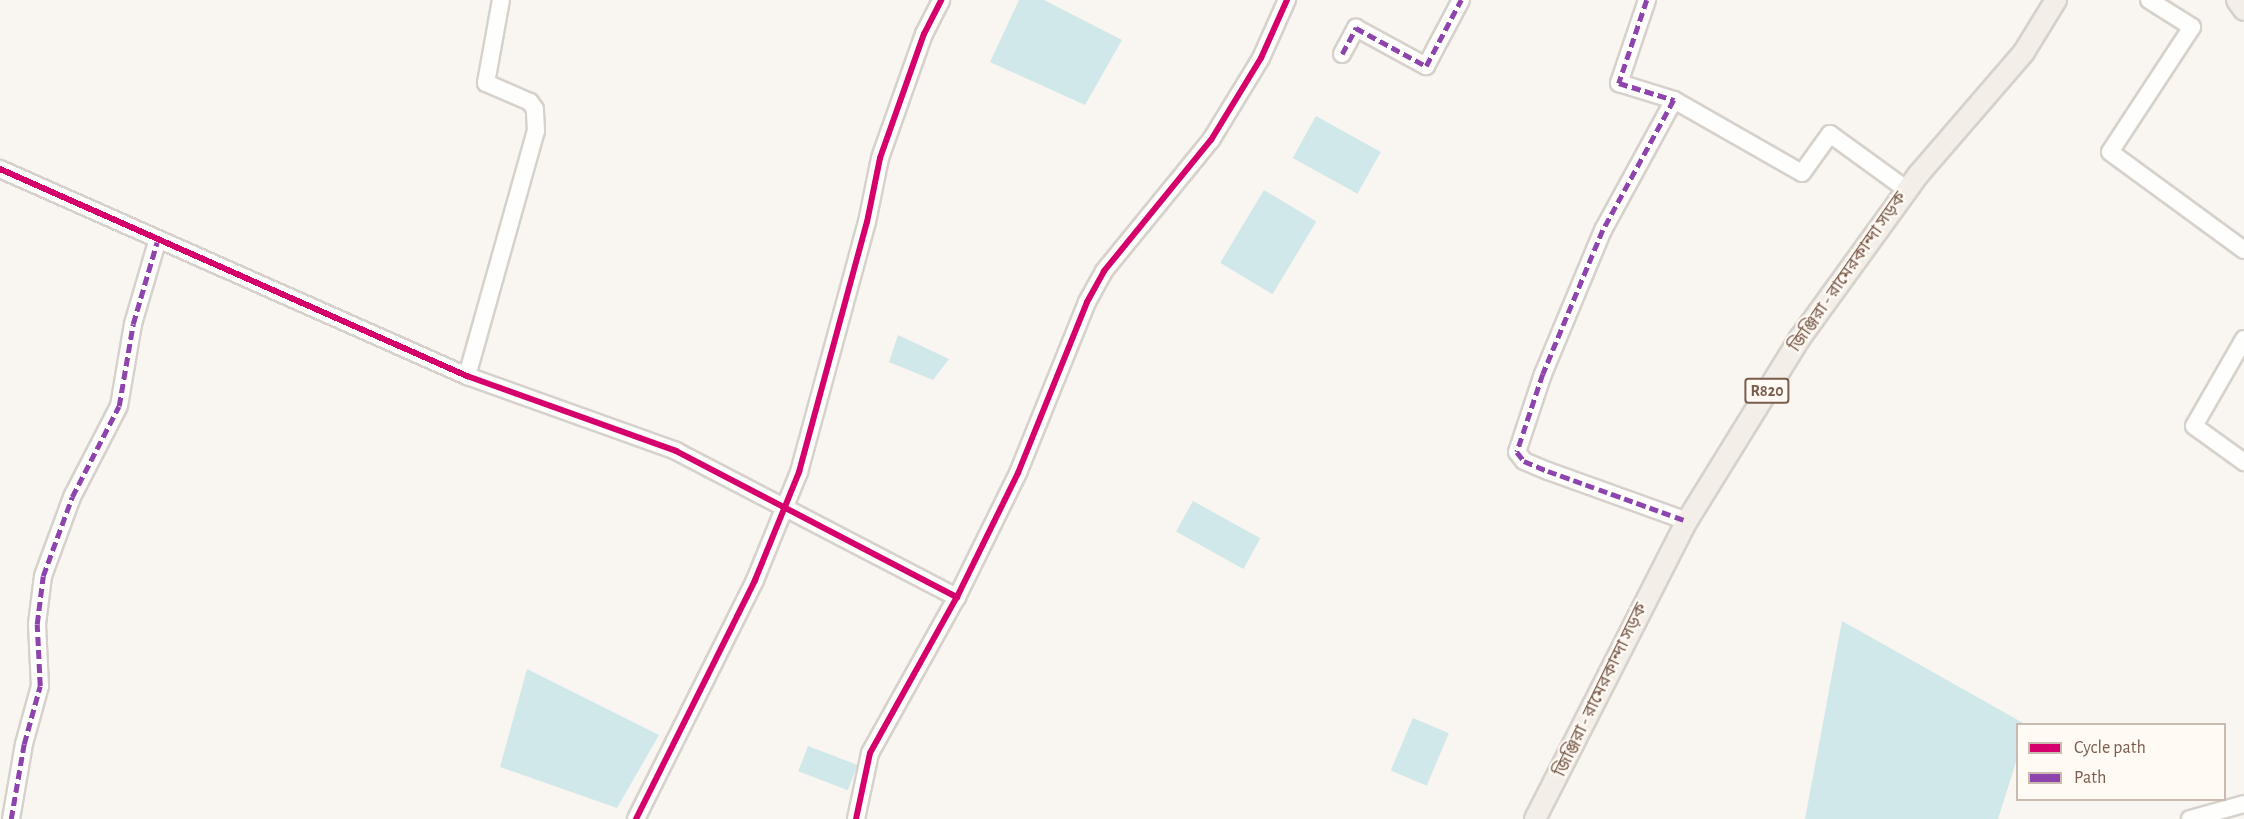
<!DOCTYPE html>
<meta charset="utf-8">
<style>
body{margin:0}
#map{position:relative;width:2244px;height:819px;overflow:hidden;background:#f9f5f0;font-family:"Alegreya Sans","Noto Sans Bengali",sans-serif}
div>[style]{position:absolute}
.water>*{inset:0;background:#d0e8ea;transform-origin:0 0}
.roads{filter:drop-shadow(2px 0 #d7d1cb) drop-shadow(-2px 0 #d7d1cb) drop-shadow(0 2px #d7d1cb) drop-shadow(0 -2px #d7d1cb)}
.minor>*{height:16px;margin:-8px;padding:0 8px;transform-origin:8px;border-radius:8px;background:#fefefd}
.major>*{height:20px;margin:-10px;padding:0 10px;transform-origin:10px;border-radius:10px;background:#f3eee8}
.quiet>*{height:4.5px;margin-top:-2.25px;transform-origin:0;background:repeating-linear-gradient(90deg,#8e44ad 0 9px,transparent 0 13.5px)}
.cycleway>*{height:6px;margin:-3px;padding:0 3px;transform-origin:3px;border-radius:3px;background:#d6006c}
span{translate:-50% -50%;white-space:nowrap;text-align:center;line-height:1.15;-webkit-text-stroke:4.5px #fffaf3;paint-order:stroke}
.shield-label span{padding:2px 4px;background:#fffaf3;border:2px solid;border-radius:4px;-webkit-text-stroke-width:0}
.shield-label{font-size:16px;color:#7a5c4d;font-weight:700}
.street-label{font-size:18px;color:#7a5c4d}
.legend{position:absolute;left:2016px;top:723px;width:210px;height:78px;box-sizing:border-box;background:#fffaf3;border:2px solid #cabbb1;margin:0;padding:8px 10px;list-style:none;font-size:18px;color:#7a5c4d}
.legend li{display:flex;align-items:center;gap:12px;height:30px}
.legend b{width:30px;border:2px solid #cabbb1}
</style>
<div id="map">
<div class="water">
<div style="clip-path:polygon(1019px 0,1044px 0,1122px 40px,1085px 105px,990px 62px)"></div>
<div style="left:1316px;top:116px;width:74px;height:48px;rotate:29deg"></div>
<div style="left:1264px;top:190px;width:61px;height:85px;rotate:31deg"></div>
<div style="clip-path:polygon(898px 335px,949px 359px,933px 380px,889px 362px)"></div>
<div style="left:1193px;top:501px;width:77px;height:35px;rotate:29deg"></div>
<div style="clip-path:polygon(1842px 621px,2025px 724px,2018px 724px,2017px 759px,1998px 819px,1805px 819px)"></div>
<div style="clip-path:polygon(527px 669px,659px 735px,617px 808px,500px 767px)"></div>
<div style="left:1413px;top:718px;width:39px;height:57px;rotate:23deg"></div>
<div style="left:808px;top:746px;width:53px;height:27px;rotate:21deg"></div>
</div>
<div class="roads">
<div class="minor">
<div style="left:1647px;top:0;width:88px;rotate:108.6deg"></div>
<div style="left:1619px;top:83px;width:58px;rotate:17.2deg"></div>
<div style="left:1674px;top:100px;width:148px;rotate:118.6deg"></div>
<div style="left:1603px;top:230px;width:156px;rotate:112.6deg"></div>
<div style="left:1543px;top:374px;width:82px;rotate:108.4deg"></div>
<div style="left:1517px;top:452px;width:11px;rotate:52deg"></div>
<div style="left:1524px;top:461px;width:26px;rotate:23deg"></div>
<div style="left:1548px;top:471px;width:148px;rotate:19.8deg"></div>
<div style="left:2149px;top:0;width:51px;rotate:32.1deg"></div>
<div style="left:2192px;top:27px;width:149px;rotate:123.3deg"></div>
<div style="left:2110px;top:152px;width:166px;rotate:36.2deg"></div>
<div style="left:1342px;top:54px;width:30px;rotate:-62deg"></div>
<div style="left:1356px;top:28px;width:80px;rotate:28.5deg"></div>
<div style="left:1426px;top:66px;width:75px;rotate:-62.1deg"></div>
<div style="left:1674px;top:100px;width:147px;rotate:29.7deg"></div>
<div style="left:1802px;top:173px;width:48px;rotate:-54.3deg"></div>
<div style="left:1830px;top:134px;width:95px;rotate:36deg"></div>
<div style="left:0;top:169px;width:511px;rotate:23.91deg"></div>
<div style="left:467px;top:376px;width:222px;rotate:19.7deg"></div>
<div style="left:676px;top:451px;width:317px;rotate:27.5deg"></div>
<div style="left:2244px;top:339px;width:100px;rotate:119.9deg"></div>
<div style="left:2194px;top:426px;width:62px;rotate:35.8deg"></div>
<div style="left:467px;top:376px;width:255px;rotate:-74.3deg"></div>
<div style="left:536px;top:131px;width:22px;rotate:-93deg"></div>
<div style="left:535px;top:109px;width:9px;rotate:-126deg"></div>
<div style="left:530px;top:102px;width:48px;rotate:-156.6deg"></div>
<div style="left:486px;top:83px;width:84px;rotate:-79.8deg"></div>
<div style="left:11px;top:819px;width:76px;rotate:-80.2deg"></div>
<div style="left:24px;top:744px;width:60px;rotate:-74.6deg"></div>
<div style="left:40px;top:686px;width:62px;rotate:-92.8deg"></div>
<div style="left:37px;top:624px;width:48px;rotate:-82.9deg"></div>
<div style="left:43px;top:576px;width:84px;rotate:-69.8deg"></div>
<div style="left:72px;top:497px;width:102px;rotate:-62.7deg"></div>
<div style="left:119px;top:406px;width:83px;rotate:-80.3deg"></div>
<div style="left:133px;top:324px;width:85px;rotate:-73.7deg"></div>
<div style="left:636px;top:819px;width:267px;rotate:-63.5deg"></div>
<div style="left:755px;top:580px;width:117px;rotate:-67.8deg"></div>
<div style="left:799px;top:472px;width:259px;rotate:-74.8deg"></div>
<div style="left:867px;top:222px;width:65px;rotate:-78.5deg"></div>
<div style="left:880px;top:158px;width:132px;rotate:-70.5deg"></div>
<div style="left:924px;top:34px;width:38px;rotate:-63deg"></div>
<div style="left:856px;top:819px;width:67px;rotate:-78deg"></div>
<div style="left:870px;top:753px;width:179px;rotate:-60.9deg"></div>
<div style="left:957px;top:597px;width:138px;rotate:-63.8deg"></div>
<div style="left:1018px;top:473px;width:184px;rotate:-68deg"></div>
<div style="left:1087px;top:302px;width:35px;rotate:-61deg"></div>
<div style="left:1104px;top:271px;width:169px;rotate:-50.8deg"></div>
<div style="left:1211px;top:140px;width:96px;rotate:-58.6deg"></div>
<div style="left:1261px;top:58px;width:64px;rotate:-65.9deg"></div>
<div style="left:2190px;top:819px;width:56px;rotate:-15.5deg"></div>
</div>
<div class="major">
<div style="left:2237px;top:0;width:12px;rotate:55deg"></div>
<div style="left:1535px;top:819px;width:335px;rotate:-63deg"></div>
<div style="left:1687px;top:521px;width:215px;rotate:-58.3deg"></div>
<div style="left:1800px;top:338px;width:201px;rotate:-54.1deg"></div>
<div style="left:1918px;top:175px;width:162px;rotate:-49.2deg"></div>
<div style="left:2024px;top:52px;width:61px;rotate:-58.4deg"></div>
</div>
</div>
<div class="quiet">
<div style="left:1647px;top:0;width:88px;rotate:108.6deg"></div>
<div style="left:1619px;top:83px;width:58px;rotate:17.2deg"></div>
<div style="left:1674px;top:100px;width:148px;rotate:118.6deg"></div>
<div style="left:1603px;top:230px;width:156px;rotate:112.6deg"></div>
<div style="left:1543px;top:374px;width:82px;rotate:108.4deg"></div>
<div style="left:1517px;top:452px;width:11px;rotate:52deg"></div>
<div style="left:1524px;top:461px;width:26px;rotate:23deg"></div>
<div style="left:1548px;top:471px;width:148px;rotate:19.8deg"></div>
<div style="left:1342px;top:54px;width:30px;rotate:-62deg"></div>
<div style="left:1356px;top:28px;width:80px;rotate:28.5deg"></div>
<div style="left:1426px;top:66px;width:75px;rotate:-62.1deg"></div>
<div style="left:11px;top:819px;width:76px;rotate:-80.2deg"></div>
<div style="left:24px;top:744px;width:60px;rotate:-74.6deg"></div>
<div style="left:40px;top:686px;width:62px;rotate:-92.8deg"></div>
<div style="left:37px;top:624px;width:48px;rotate:-82.9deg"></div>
<div style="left:43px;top:576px;width:84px;rotate:-69.8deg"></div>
<div style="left:72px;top:497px;width:102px;rotate:-62.7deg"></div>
<div style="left:119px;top:406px;width:83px;rotate:-80.3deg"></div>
<div style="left:133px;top:324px;width:85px;rotate:-73.7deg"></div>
</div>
<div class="cycleway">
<div style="left:0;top:169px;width:511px;rotate:23.91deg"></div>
<div style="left:467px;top:376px;width:222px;rotate:19.7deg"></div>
<div style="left:676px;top:451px;width:317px;rotate:27.5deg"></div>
<div style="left:636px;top:819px;width:267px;rotate:-63.5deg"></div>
<div style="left:755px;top:580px;width:117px;rotate:-67.8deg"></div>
<div style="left:799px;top:472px;width:259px;rotate:-74.8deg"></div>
<div style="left:867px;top:222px;width:65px;rotate:-78.5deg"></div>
<div style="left:880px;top:158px;width:132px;rotate:-70.5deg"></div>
<div style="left:924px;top:34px;width:38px;rotate:-63deg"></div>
<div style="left:856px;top:819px;width:67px;rotate:-78deg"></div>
<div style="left:870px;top:753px;width:179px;rotate:-60.9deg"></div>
<div style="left:957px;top:597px;width:138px;rotate:-63.8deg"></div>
<div style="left:1018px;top:473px;width:184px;rotate:-68deg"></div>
<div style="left:1087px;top:302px;width:35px;rotate:-61deg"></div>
<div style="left:1104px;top:271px;width:169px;rotate:-50.8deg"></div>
<div style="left:1211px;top:140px;width:96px;rotate:-58.6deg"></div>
<div style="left:1261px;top:58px;width:64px;rotate:-65.9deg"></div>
</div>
<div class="shield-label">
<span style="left:1767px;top:391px">R820</span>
</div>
<div class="street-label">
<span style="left:1848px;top:272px;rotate:-55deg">জিঞ্জিরা - রামেরকান্দা সড়ক</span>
<span style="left:1601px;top:690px;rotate:-64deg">জিঞ্জিরা - রামেরকান্দা সড়ক</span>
</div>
<ul class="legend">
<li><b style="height:8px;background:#d6006c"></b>Cycle path</li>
<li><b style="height:8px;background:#8e44ad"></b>Path</li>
</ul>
</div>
